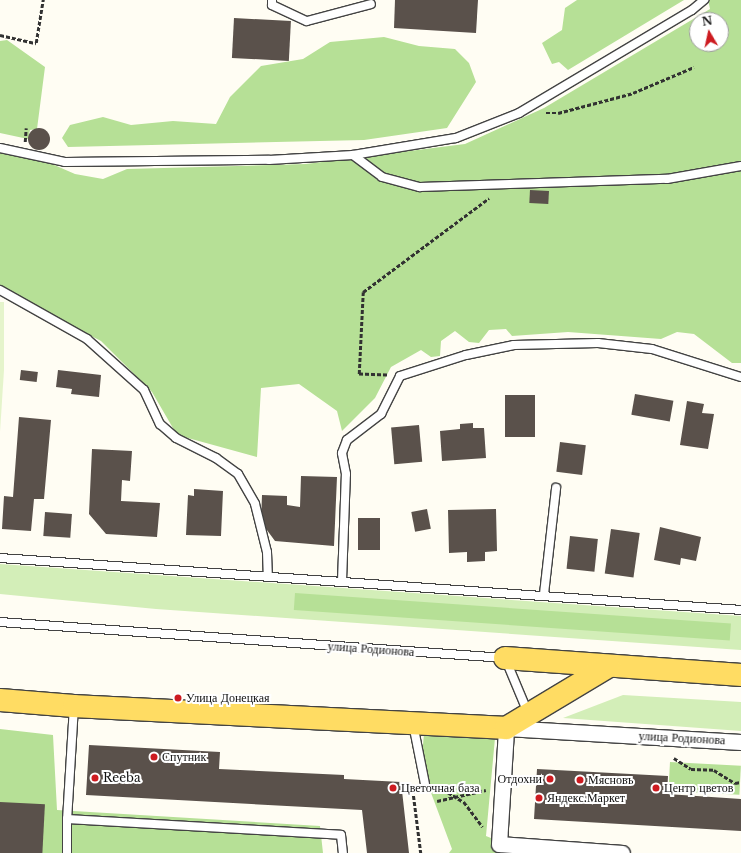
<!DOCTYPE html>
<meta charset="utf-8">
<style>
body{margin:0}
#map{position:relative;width:741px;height:853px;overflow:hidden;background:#fffdf3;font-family:"Libre Baskerville",serif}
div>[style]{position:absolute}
.green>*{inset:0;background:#d3eeb8}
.forest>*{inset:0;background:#b6e096;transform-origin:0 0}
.pitch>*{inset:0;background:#e5f4cb}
.building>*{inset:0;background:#5a514b;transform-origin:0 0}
.round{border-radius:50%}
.path>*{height:2.5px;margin-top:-1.25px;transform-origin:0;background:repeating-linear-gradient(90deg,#323232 0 4px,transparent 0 6px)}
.roads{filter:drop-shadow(1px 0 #434343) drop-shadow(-1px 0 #434343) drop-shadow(0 1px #434343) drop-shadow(0 -1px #434343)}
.lane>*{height:8px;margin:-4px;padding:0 4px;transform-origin:4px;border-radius:4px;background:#fff}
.street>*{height:15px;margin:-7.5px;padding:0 7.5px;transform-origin:7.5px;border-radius:7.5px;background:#fff}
.primary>*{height:22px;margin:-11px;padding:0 11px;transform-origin:11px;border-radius:11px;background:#ffdc63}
.dots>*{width:11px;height:11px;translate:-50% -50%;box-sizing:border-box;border:2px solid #fff;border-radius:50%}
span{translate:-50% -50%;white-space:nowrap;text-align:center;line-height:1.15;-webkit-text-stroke:4px #fff;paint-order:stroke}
.street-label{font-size:12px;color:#101010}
.poi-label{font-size:12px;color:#101010}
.left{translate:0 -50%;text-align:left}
.right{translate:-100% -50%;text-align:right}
.north{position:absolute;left:689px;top:12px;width:40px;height:40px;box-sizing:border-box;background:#fff;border:1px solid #9f9f9f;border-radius:50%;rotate:351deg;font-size:11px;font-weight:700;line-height:16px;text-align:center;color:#101010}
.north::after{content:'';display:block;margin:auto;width:14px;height:18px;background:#cd1b20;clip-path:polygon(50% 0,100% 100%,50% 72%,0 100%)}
</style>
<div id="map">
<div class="green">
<div style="clip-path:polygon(0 564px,741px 616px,741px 650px,156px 609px,0 594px)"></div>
<div style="clip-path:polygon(623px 695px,741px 702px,741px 731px,563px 718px)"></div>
</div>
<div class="forest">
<div style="clip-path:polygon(577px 0,684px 0,568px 70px,559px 62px,552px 64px,542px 43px,562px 30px,565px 8px)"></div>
<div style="clip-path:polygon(evenodd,708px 0,741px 0,741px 363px,732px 363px,694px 334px,677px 332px,661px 339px,568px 332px,512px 336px,506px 329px,489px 330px,479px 343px,469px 342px,455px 331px,441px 341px,440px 356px,431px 357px,421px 350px,391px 367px,375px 398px,342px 431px,337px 411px,299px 384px,261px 388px,257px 457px,177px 435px,152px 392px,101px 341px,27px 303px,0 285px,0 153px,45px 161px,75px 174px,103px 179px,127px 169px,306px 164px,465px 144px,544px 108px,710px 9px,708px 0,697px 20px,721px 20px,721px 44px,697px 44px,697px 20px)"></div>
<div style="clip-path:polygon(384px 37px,419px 46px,455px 49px,469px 63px,476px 82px,447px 128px,364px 140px,68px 147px,62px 138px,70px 125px,103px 117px,131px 125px,173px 121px,216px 124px,230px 97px,261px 66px,303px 59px,330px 42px)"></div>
<div style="clip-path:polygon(7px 40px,45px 67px,37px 129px,30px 130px,28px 139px,0 133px,0 41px)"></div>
<div style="left:295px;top:593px;width:437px;height:17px;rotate:4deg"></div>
<div style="clip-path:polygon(0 729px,53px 735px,57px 810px,320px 826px,323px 853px,0 853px)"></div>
<div style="clip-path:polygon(424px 734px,495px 738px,486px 836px,528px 853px,449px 853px,452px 849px,421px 766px)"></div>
<div style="left:670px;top:762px;width:71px;height:29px;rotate:3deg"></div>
</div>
<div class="pitch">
<div style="clip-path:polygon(0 302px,4px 302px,4px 370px,0 432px)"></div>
</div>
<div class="building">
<div style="clip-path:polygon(395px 0,478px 0,476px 33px,394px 28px)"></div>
<div style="left:234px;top:18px;width:57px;height:40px;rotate:3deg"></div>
<div class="round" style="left:28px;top:128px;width:22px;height:22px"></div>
<div style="left:530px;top:190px;width:19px;height:13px;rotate:3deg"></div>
<div style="left:21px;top:370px;width:17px;height:10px;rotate:7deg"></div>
<div style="clip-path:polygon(58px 370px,101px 375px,99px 397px,71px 394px,72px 389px,56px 387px)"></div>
<div style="left:635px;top:394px;width:39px;height:21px;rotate:10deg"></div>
<div style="left:505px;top:395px;width:30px;height:42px"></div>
<div style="clip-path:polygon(687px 401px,704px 404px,702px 413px,714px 414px,708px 449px,680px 445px)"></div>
<div style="clip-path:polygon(19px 417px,51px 420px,44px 499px,34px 499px,31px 531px,2px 529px,4px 496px,13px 497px)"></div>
<div style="clip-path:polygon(473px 423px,473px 428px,484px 428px,486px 458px,442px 461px,440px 431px,460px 429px,460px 424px)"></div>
<div style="left:419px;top:425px;width:37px;height:28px;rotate:85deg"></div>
<div style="left:560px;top:442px;width:26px;height:30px;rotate:7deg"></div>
<div style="clip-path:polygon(92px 449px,132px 451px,130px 481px,122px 480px,121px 501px,160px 503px,157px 537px,106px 534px,89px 514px)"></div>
<div style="clip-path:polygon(301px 476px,337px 477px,334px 546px,275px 541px,261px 522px,262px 495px,287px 496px,287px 505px,300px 507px)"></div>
<div style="clip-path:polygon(194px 489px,223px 491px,221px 536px,186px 535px,188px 495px,194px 496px)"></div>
<div style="left:427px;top:509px;width:20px;height:16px;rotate:79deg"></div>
<div style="clip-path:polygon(496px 509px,497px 551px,485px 552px,485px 561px,467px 562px,467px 552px,449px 553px,448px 510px)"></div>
<div style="left:45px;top:512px;width:27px;height:24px;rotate:4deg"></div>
<div style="left:358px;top:518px;width:22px;height:32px"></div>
<div style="clip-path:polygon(660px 527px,701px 537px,696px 561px,681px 558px,680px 565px,654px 560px)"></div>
<div style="left:611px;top:529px;width:29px;height:45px;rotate:8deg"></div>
<div style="left:570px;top:536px;width:28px;height:33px;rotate:6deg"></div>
<div style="clip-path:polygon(89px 745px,220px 752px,219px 769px,344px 775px,344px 779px,401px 782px,409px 853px,367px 853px,362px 810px,86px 795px)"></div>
<div style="clip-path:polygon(537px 769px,668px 776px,667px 794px,741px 799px,741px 831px,534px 819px)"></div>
<div style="left:0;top:802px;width:45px;height:51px;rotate:3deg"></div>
</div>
<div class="path">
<div style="left:0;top:35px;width:37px;rotate:13deg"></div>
<div style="left:36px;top:43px;width:44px;rotate:-80.8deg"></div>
<div style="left:546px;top:113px;width:12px"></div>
<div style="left:558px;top:113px;width:78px;rotate:-14.9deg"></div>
<div style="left:633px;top:93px;width:66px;rotate:-23.1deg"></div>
<div style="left:25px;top:142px;width:14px;rotate:-86deg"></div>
<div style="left:387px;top:375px;width:28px;rotate:-178deg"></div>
<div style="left:359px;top:374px;width:82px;rotate:-87.2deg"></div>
<div style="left:363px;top:292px;width:157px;rotate:-36.7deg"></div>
<div style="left:674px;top:758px;width:20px;rotate:33deg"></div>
<div style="left:691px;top:769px;width:23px;rotate:2deg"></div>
<div style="left:714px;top:770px;width:25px;rotate:32deg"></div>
<div style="left:735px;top:783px;width:6px;rotate:-9deg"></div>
<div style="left:438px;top:786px;width:31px;rotate:32deg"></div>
<div style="left:464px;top:802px;width:31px;rotate:53deg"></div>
<div style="left:413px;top:790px;width:64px;rotate:82.8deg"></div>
<div style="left:437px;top:801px;width:50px;rotate:-12.7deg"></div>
</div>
<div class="roads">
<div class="lane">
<div style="left:272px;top:0;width:5px;rotate:90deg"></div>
<div style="left:272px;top:5px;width:38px;rotate:25deg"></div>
<div style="left:307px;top:21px;width:66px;rotate:-14.9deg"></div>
<div style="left:0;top:148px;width:66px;rotate:12.2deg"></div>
<div style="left:65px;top:162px;width:204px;rotate:-0.6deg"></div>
<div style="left:269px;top:160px;width:84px;rotate:-3.4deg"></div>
<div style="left:353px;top:155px;width:104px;rotate:-9.4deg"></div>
<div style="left:456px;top:138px;width:68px;rotate:-21.6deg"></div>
<div style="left:519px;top:113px;width:201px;rotate:-30.8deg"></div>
<div style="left:692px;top:10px;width:16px;rotate:-40deg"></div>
<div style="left:353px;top:155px;width:36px;rotate:37deg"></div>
<div style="left:382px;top:177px;width:39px;rotate:15deg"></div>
<div style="left:420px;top:187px;width:247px;rotate:-1.9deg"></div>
<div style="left:667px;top:179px;width:75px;rotate:-10deg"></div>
<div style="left:0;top:290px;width:100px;rotate:29.4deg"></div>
<div style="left:87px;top:339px;width:76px;rotate:41.8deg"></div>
<div style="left:144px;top:390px;width:38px;rotate:65deg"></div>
<div style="left:160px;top:424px;width:21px;rotate:41deg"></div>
<div style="left:176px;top:438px;width:45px;rotate:26.6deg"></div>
<div style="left:216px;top:458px;width:27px;rotate:36deg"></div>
<div style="left:238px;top:474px;width:34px;rotate:60deg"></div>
<div style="left:255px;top:504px;width:49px;rotate:76deg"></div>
<div style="left:267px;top:552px;width:23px;rotate:88deg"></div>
<div style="left:0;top:558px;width:743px;rotate:4.01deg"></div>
<div style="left:342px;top:581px;width:107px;rotate:-87.9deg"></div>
<div style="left:346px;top:474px;width:21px;rotate:-101deg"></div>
<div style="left:342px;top:453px;width:14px;rotate:-69deg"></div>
<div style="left:347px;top:440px;width:43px;rotate:-37.4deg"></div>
<div style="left:381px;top:414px;width:42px;rotate:-63.4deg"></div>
<div style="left:400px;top:376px;width:69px;rotate:-17.7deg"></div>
<div style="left:466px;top:355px;width:49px;rotate:-11.8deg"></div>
<div style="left:514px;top:345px;width:84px;rotate:-1.4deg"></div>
<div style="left:598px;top:343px;width:54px;rotate:6.3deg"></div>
<div style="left:652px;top:349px;width:93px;rotate:17.5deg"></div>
<div style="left:544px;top:594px;width:107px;rotate:-83.5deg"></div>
<div style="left:0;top:622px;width:506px;rotate:4.08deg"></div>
<div style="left:505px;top:658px;width:60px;rotate:67.3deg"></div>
<div style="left:74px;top:706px;width:113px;rotate:93.5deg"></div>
<div style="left:67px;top:819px;width:274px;rotate:3.3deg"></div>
<div style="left:341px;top:835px;width:18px;rotate:84deg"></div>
<div style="left:413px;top:724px;width:61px;rotate:78.7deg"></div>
<div style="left:67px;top:853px;width:34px;rotate:-90deg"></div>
</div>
<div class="street">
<div style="left:622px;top:853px;width:123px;rotate:-175.8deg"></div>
<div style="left:499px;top:844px;width:116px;rotate:-86.5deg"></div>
<div style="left:506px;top:728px;width:235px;rotate:3.4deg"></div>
</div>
<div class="primary">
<div style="left:505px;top:658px;width:237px;rotate:4.1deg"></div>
<div style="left:0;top:700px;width:74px;rotate:4.6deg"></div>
<div style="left:74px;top:706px;width:433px;rotate:2.9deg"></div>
<div style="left:506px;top:728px;width:120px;rotate:-31deg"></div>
</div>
</div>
<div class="dots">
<div style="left:178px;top:698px;background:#cd1b20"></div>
<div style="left:154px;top:757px;background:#cd1b20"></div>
<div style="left:95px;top:778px;background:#cd1b20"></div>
<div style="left:550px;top:779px;background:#cd1b20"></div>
<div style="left:580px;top:780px;background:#cd1b20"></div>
<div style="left:393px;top:788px;background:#cd1b20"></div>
<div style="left:656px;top:788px;background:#cd1b20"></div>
<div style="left:539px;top:798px;background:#cd1b20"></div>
</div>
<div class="street-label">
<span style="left:371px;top:649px;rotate:4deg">улица Родионова</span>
<span style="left:682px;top:738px;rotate:3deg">улица Родионова</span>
</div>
<div class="poi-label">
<span class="left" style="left:186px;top:698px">Улица Донецкая</span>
<span class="left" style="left:162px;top:757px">Спутник</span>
<span class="left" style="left:103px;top:778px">Reeba</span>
<span class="right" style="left:542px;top:779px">Отдохни</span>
<span class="left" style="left:588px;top:780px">Мясновъ</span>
<span class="left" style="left:401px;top:788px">Цветочная база</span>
<span class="left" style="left:664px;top:788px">Центр цветов</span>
<span class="left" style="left:547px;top:798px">Яндекс.Маркет</span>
</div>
<div class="north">N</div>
</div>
